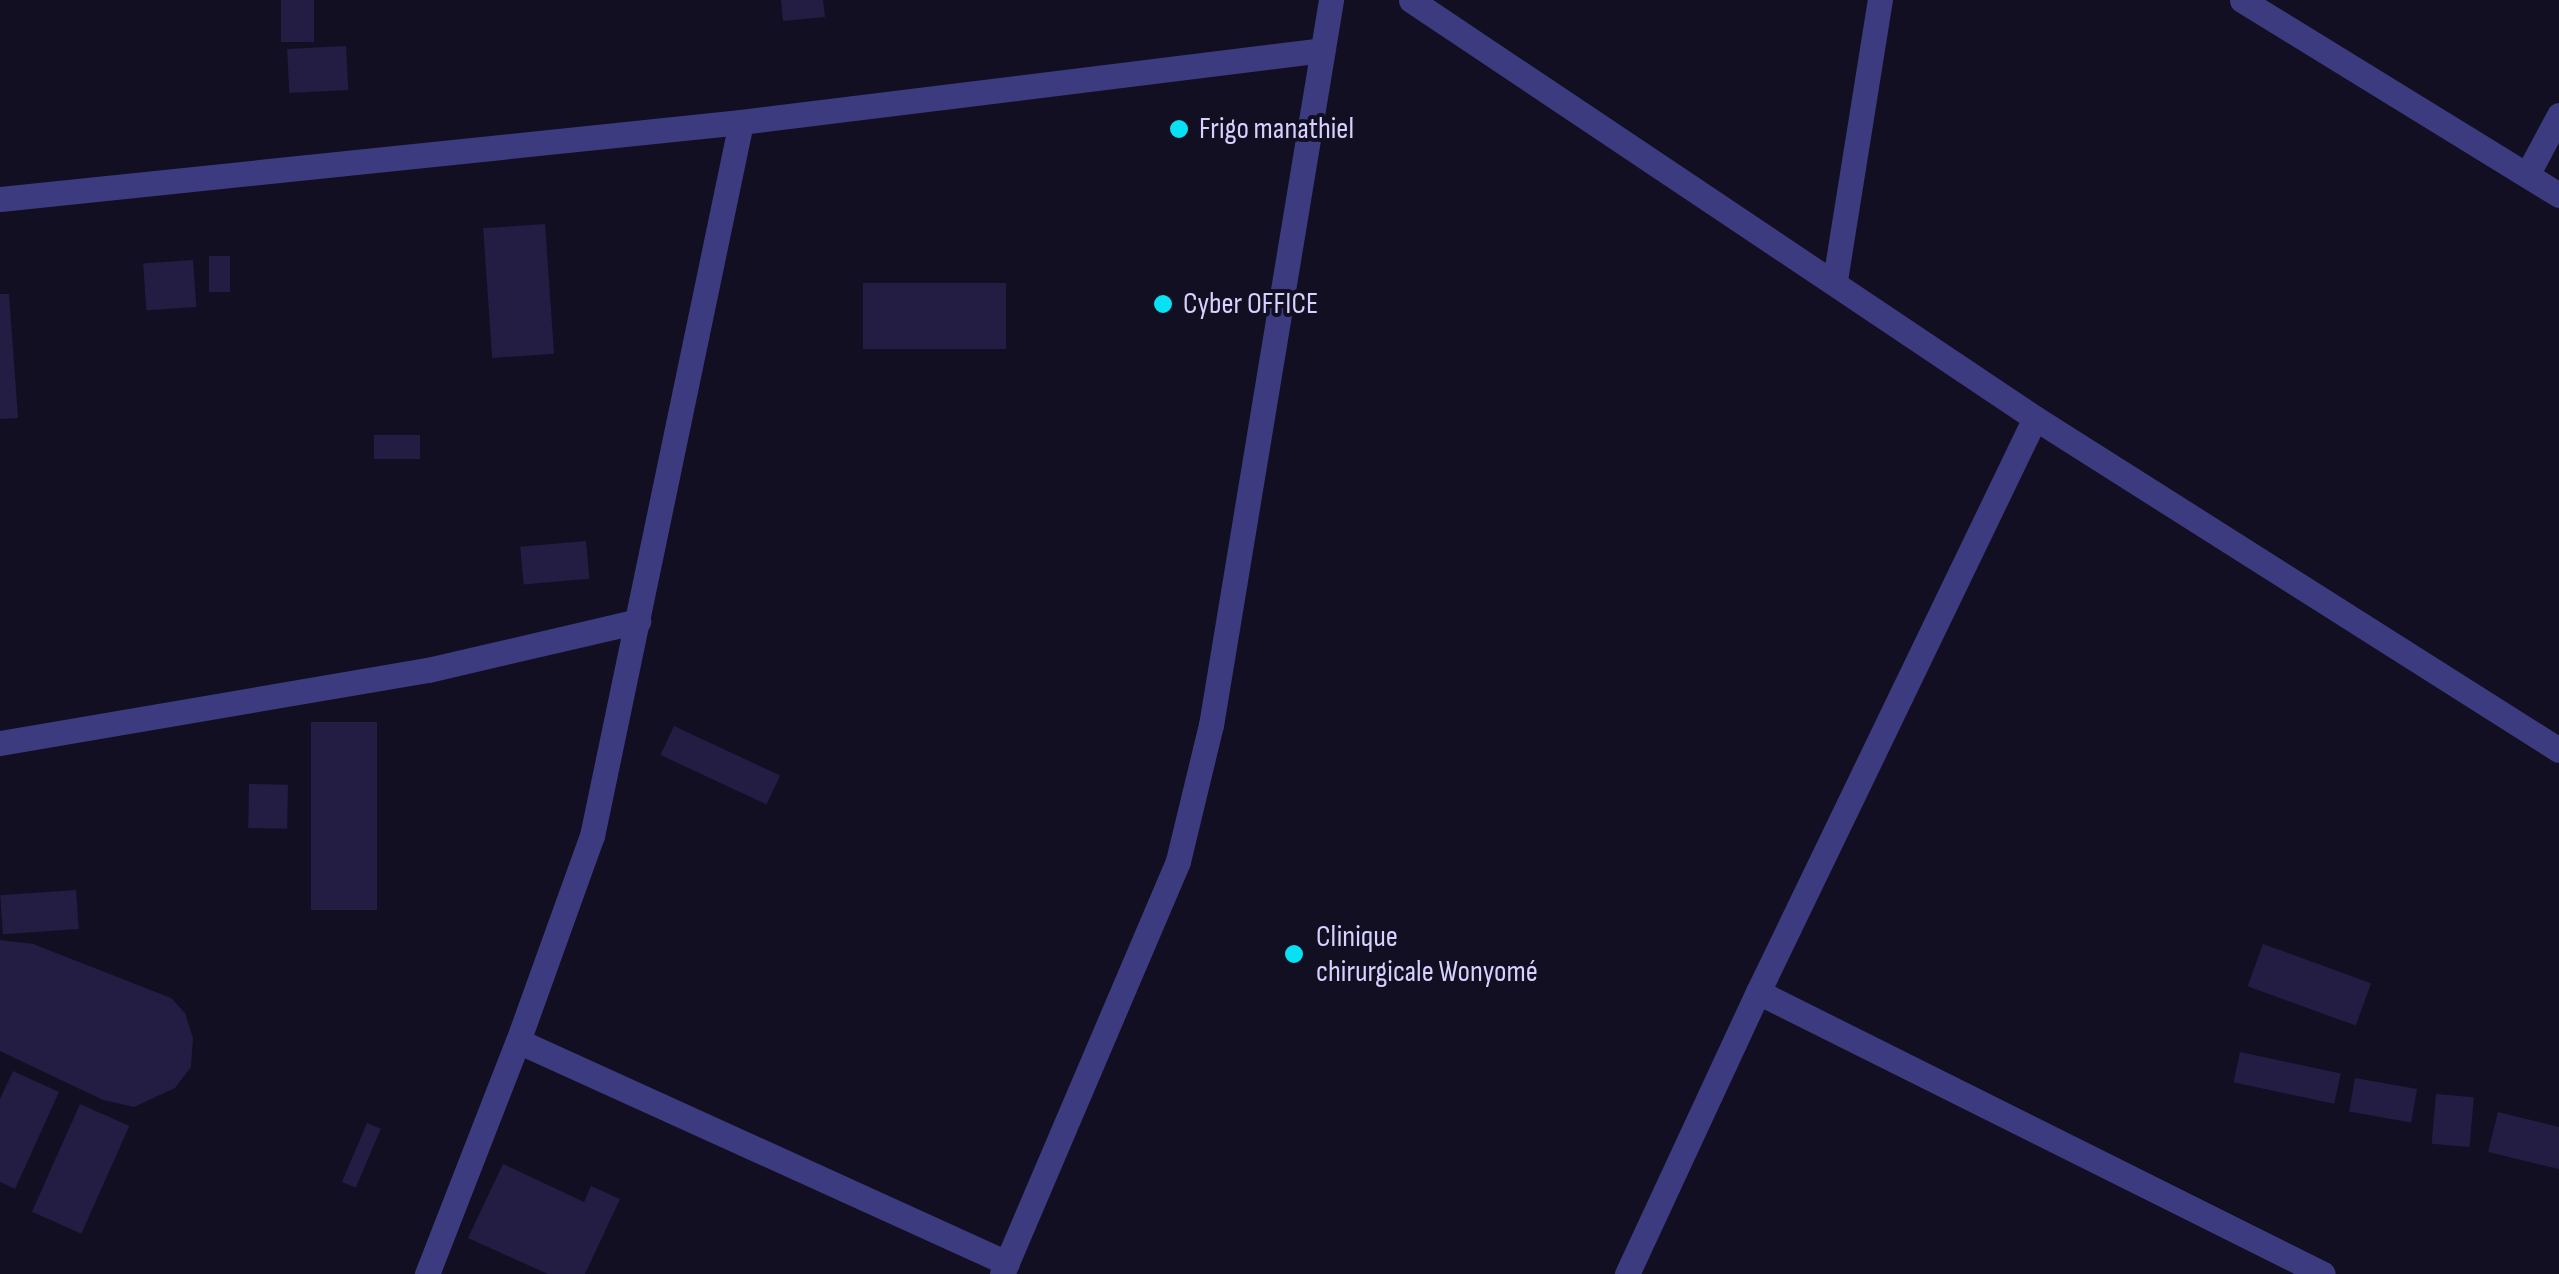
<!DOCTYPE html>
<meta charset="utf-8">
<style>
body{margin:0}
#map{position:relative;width:2559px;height:1274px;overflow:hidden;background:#120f23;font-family:"Sofia Sans Condensed",sans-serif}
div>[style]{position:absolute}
.building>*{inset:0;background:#231c43;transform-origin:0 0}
.minor>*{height:25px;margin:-12.5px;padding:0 12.5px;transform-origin:12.5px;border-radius:12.5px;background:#3d3b80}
.dots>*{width:28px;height:28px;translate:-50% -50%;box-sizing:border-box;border:5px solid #120f23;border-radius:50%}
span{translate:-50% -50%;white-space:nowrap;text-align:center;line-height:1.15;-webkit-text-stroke:8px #120f23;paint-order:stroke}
.poi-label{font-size:30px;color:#d6d2fd}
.left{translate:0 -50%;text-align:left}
</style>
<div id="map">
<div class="building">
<div style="left:281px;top:0;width:33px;height:42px"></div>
<div style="clip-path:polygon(781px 0,823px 0,825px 17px,783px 21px)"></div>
<div style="left:346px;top:46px;width:44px;height:59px;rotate:87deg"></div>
<div style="left:545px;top:224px;width:130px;height:62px;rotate:86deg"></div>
<div style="left:209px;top:256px;width:21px;height:36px"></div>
<div style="left:193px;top:260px;width:47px;height:50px;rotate:86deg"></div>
<div style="left:863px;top:283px;width:143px;height:66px"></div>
<div style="clip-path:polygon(0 294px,9px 294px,18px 418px,0 419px)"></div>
<div style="left:374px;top:435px;width:46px;height:24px"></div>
<div style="left:586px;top:541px;width:38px;height:66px;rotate:85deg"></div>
<div style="left:311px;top:722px;width:66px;height:188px"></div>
<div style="left:674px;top:726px;width:117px;height:32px;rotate:25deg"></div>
<div style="left:249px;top:784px;width:39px;height:44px;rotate:1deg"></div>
<div style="left:76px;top:890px;width:39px;height:76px;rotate:86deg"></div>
<div style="clip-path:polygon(0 940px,33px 944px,171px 998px,185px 1013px,193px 1038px,191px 1067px,175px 1088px,134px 1107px,103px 1100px,0 1051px)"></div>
<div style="left:2263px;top:944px;width:115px;height:45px;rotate:20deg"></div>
<div style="left:2240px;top:1052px;width:103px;height:31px;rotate:12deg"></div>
<div style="clip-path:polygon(13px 1071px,59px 1092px,15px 1189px,0 1182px,0 1099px)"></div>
<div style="left:2355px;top:1078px;width:63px;height:34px;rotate:10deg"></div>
<div style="left:2436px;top:1094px;width:38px;height:50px;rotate:5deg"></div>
<div style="left:80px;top:1104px;width:54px;height:118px;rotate:24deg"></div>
<div style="clip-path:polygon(2498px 1112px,2559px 1127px,2559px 1169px,2488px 1152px)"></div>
<div style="left:367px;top:1123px;width:15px;height:64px;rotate:23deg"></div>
<div style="clip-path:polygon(503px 1164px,584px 1202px,591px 1186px,620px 1199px,585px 1274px,548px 1274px,468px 1238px)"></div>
</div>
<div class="minor">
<div style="left:1411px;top:0;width:751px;rotate:33.82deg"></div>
<div style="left:2035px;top:418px;width:620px;rotate:32.36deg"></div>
<div style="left:2242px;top:0;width:372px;rotate:31.6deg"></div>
<div style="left:2527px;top:175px;width:68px;rotate:-61.9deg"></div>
<div style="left:0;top:199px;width:745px;rotate:-5.93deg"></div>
<div style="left:741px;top:122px;width:586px;rotate:-7.05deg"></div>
<div style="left:1835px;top:280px;width:284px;rotate:-80.9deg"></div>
<div style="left:0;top:743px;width:434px;rotate:-9.7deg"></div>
<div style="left:428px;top:670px;width:216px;rotate:-13.1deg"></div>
<div style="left:1758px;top:992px;width:631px;rotate:26.52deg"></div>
<div style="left:518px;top:1041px;width:537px;rotate:24.42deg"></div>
<div style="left:427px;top:1274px;width:250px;rotate:-68.7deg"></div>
<div style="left:518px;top:1041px;width:218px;rotate:-70.2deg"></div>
<div style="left:592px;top:836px;width:729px;rotate:-78.21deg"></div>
<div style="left:1002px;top:1274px;width:449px;rotate:-66.9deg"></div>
<div style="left:1178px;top:861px;width:140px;rotate:-76.4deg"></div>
<div style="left:1211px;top:725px;width:735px;rotate:-80.6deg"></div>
<div style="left:1627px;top:1274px;width:311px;rotate:-65.1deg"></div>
<div style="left:1758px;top:992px;width:637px;rotate:-64.24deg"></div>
</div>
<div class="dots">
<div style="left:1179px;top:129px;background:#08e1f4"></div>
<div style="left:1163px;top:304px;background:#08e1f4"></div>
<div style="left:1294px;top:954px;background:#08e1f4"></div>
</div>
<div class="poi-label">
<span class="left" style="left:1199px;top:129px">Frigo manathiel</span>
<span class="left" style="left:1183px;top:304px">Cyber OFFICE</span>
<span class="left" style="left:1316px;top:954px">Clinique<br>chirurgicale Wonyomé</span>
</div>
</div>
